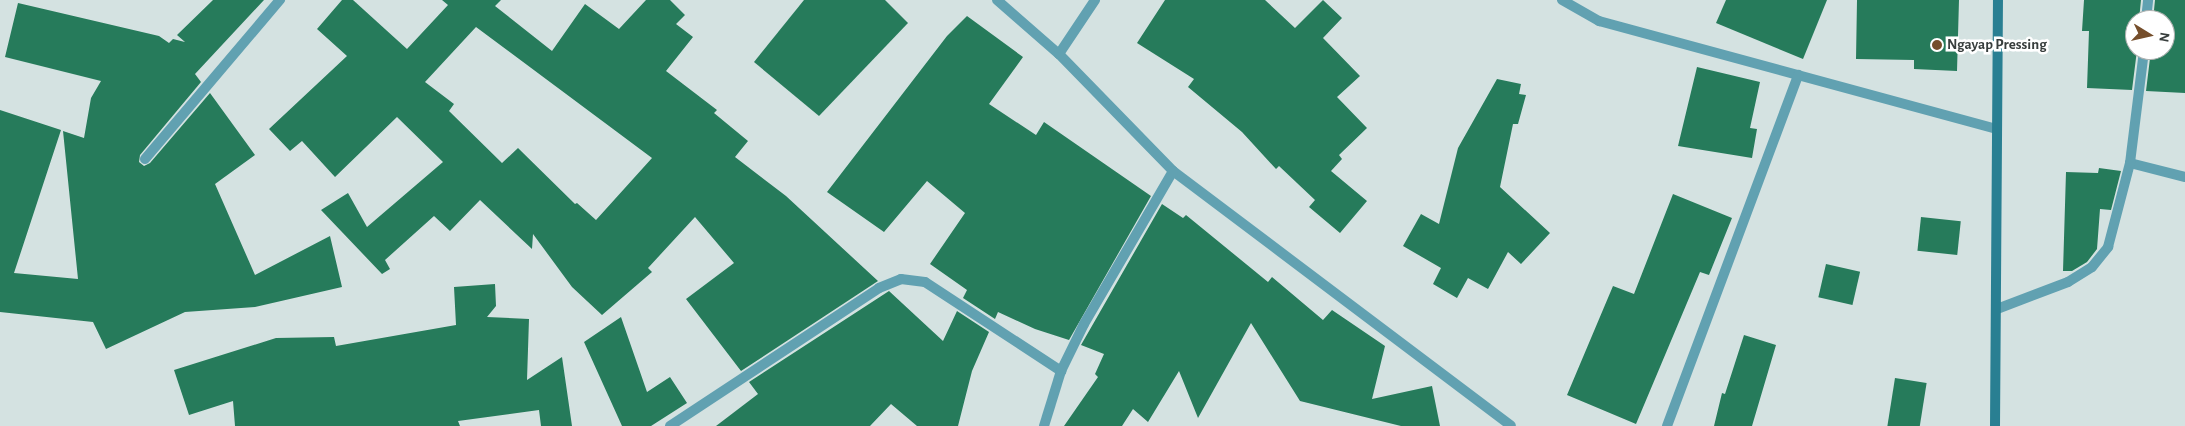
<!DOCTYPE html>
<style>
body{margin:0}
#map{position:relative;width:2185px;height:426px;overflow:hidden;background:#d4e2e1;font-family:"Alegreya Sans",sans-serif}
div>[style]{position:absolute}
.building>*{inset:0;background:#267b5b;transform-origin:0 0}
.minor>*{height:10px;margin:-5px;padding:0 5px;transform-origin:5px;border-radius:5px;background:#61a1b1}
.secondary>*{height:10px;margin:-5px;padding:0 5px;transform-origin:5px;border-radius:5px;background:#297f92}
.dots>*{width:14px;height:14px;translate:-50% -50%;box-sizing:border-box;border:2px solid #fff;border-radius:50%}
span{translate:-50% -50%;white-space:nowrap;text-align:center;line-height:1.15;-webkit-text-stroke:5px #fff;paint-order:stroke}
.poi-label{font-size:15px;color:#383e3d;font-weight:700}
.left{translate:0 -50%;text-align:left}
.north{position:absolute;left:2125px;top:10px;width:50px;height:50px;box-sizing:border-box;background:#fff;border:1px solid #afb2b1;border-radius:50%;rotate:99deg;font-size:14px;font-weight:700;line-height:20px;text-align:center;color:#383e3d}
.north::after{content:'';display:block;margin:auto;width:18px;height:22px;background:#754e2b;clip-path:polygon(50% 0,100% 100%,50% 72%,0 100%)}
</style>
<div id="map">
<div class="building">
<div style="clip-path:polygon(213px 0,264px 0,195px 74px,201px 82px,140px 155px,139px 162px,144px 166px,150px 163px,210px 93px,255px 155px,215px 184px,255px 275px,330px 236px,342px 287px,255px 307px,185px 312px,106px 349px,93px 322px,0 312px,0 110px,61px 130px,14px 273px,78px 279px,63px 131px,84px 138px,91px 98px,101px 81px,5px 57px,18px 3px,159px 36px,169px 43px,173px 39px,185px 42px,177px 35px)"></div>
<div style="clip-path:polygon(evenodd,342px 0,353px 0,407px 49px,448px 5px,442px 0,501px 0,495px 6px,552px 51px,585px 4px,619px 29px,646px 0,670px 0,685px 15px,676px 24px,693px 37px,666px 71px,717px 110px,714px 113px,748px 141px,735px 157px,786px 196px,878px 281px,741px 371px,686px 299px,734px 263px,695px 217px,648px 268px,652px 272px,602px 315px,572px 287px,533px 234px,532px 249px,480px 200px,450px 231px,434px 216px,385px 260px,390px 269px,382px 274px,321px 210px,348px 193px,367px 227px,443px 162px,397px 117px,335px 177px,302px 141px,290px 151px,269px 129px,347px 56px,317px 29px,342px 0,476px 27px,652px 158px,596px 220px,577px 203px,575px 204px,518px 148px,502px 163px,449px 111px,454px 104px,425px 82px,476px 27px)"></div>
<div style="clip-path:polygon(804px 0,885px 0,908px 23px,819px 116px,754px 62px)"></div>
<div style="clip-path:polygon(1165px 0,1265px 0,1295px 28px,1323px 0,1342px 18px,1323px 38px,1360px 76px,1337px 97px,1367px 128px,1339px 155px,1342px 159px,1331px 171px,1367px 201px,1340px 233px,1309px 207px,1315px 200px,1279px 166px,1276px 169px,1242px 132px,1188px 87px,1194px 79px,1137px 43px)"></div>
<div style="clip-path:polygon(1726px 0,1827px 0,1803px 59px,1716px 23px)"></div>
<div style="clip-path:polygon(1857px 0,1959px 0,1957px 71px,1914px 69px,1914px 60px,1856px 59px)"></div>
<div style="clip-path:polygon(2084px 0,2141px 0,2139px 20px,2135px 20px,2137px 50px,2132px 90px,2087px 88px,2089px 31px,2082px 31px)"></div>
<div style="clip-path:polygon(2155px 0,2185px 0,2185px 93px,2146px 91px,2151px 50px,2165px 50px,2165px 20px,2153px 20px)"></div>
<div style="clip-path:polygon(967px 16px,1023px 57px,989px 104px,1036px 135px,1044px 122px,1151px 196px,1069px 340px,1035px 329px,998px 312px,995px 319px,963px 298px,967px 290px,930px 264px,965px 213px,927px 181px,884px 232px,827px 192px,947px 36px)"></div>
<div style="clip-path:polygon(1697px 67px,1760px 82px,1750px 128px,1757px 129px,1752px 158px,1678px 146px)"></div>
<div style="clip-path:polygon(1497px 79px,1521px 84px,1519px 94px,1526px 95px,1518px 124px,1513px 124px,1500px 187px,1550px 233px,1521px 264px,1508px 252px,1488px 289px,1468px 278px,1457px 298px,1433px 284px,1441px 268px,1403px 246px,1421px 214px,1439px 224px,1458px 148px)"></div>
<div style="clip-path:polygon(2099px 168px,2121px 171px,2111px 210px,2100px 209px,2097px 249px,2087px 262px,2072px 271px,2063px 271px,2066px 172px,2098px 173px)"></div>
<div style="clip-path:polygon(1673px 194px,1732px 218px,1709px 275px,1700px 272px,1636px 424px,1567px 395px,1613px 286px,1634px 294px)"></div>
<div style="clip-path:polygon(1162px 204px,1183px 218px,1186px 215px,1268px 282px,1272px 277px,1323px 320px,1332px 310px,1385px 346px,1372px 399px,1432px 386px,1440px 426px,1401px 426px,1300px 401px,1251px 323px,1198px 418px,1179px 371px,1148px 422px,1133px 409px,1122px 426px,1064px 426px,1098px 377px,1095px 374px,1104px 354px,1081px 345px)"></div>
<div style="left:1921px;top:217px;width:40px;height:34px;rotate:6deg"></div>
<div style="left:1826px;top:264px;width:35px;height:34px;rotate:13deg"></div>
<div style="clip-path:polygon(495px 284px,496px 306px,487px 317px,529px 319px,527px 380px,562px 357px,572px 426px,541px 426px,539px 410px,458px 421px,460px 426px,235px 426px,233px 401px,189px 415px,174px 370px,276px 338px,334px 337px,336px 346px,456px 325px,454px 287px)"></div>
<div style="clip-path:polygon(889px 291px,943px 341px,957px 311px,989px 332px,972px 371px,958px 426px,917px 426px,891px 404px,870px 426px,716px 426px,758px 394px,749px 382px)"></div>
<div style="clip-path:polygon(621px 317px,647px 392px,670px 377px,687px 403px,651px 426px,622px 426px,584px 342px)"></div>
<div style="clip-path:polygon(1744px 335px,1776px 345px,1752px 426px,1714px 426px,1722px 393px,1725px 394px)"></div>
<div style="left:1895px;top:378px;width:32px;height:49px;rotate:9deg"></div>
</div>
<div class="minor">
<div style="left:997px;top:0;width:82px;rotate:41.1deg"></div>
<div style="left:1059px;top:54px;width:163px;rotate:45.7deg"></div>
<div style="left:1173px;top:171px;width:423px;rotate:37deg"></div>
<div style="left:1562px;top:0;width:43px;rotate:29.6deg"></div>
<div style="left:1599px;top:21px;width:412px;rotate:15.2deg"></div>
<div style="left:2146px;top:20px;width:20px;rotate:-84deg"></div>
<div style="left:1059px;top:54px;width:65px;rotate:-56.3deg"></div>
<div style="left:145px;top:159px;width:209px;rotate:-49.7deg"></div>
<div style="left:2130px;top:163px;width:57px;rotate:14.3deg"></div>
<div style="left:1997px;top:309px;width:76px;rotate:-20.8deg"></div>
<div style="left:2068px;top:282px;width:28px;rotate:-32deg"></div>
<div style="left:2092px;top:267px;width:26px;rotate:-51deg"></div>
<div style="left:2108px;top:247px;width:87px;rotate:-75.3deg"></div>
<div style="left:2130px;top:163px;width:114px;rotate:-82.9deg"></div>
<div style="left:670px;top:426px;width:250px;rotate:-33.4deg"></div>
<div style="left:879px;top:288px;width:24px;rotate:-22deg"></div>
<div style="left:901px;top:279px;width:24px;rotate:7deg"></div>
<div style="left:925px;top:282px;width:163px;rotate:33.2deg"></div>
<div style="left:1044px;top:426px;width:58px;rotate:-72.8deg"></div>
<div style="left:1061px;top:371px;width:52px;rotate:-63.9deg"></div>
<div style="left:1084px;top:324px;width:177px;rotate:-59.8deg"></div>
<div style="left:1667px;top:426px;width:375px;rotate:-69.5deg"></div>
</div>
<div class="secondary">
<div style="left:1995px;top:426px;width:426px;rotate:-89.6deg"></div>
</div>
<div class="dots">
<div style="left:1937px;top:45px;background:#754e2b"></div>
</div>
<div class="poi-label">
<span class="left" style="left:1947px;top:45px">Ngayap Pressing</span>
</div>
<div class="north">N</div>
</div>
